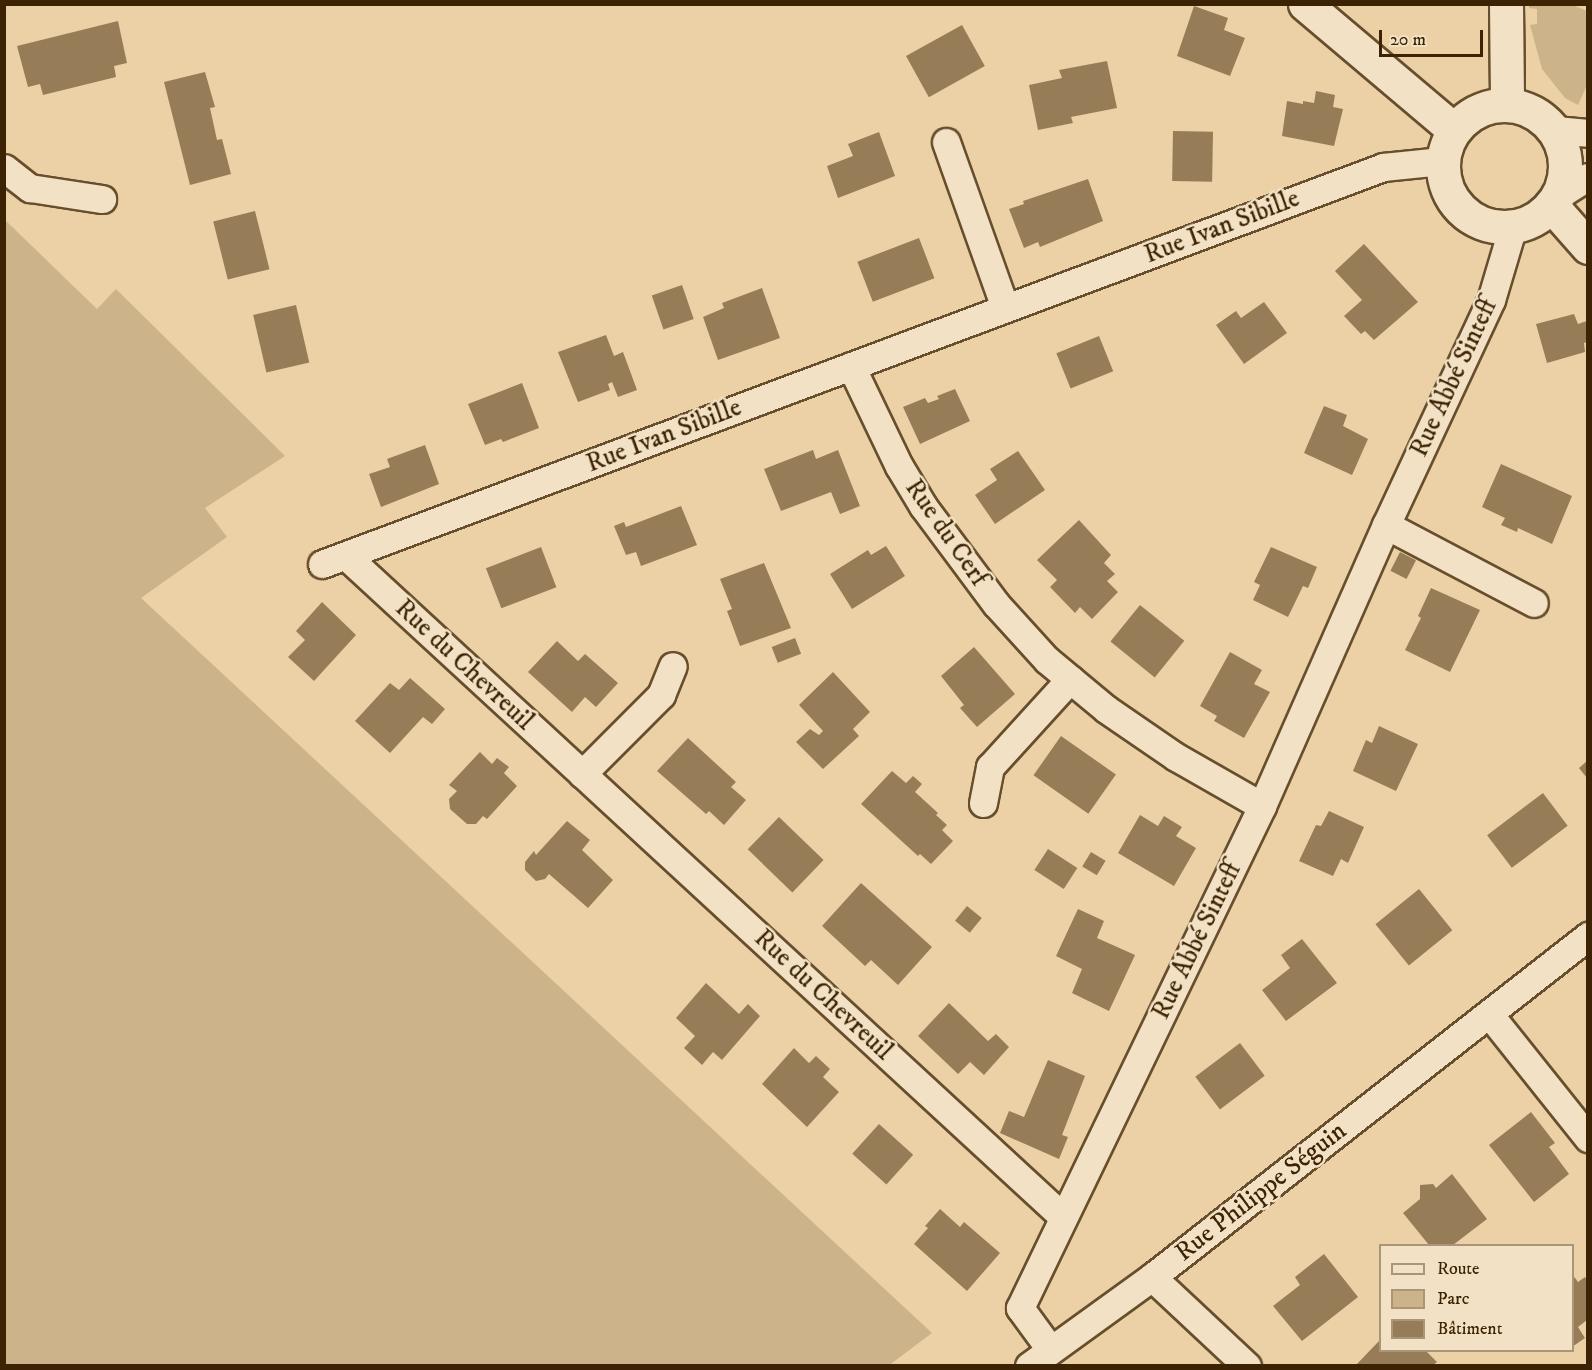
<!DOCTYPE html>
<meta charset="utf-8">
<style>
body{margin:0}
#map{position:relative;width:1592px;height:1370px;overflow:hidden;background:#ebd1a5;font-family:"IM FELL DW Pica",serif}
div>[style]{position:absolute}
.green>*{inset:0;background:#cdb389}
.building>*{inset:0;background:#977d57;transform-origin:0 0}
.roads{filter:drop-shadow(2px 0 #674e2c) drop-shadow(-2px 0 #674e2c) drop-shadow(0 2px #674e2c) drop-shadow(0 -2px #674e2c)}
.minor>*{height:27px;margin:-13.5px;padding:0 13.5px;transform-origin:13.5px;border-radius:13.5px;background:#f2e1c4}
.tertiary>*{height:33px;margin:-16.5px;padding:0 16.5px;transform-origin:16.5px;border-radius:16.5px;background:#f2e1c4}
.tertiary>.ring{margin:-16.5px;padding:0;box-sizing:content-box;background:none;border:33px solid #f2e1c4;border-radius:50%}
span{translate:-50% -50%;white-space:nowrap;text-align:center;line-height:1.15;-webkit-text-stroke:5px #f2e1c4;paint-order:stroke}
.street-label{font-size:26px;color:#3b2303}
.frame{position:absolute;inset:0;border:6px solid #3b2303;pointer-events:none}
.legend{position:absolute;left:1379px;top:1244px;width:195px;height:108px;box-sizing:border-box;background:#f2e1c4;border:2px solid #a99577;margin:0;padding:8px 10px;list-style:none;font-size:18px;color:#3b2303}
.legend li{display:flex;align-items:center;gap:12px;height:30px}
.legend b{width:30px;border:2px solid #a99577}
.scale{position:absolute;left:1379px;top:30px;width:104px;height:27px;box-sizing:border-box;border:3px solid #3b2303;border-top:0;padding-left:8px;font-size:18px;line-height:21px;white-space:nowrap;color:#3b2303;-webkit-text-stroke:4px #f2e1c4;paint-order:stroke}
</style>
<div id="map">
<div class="green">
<div style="clip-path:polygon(1573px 5px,1587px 11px,1587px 85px,1578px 105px,1565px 98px,1542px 69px,1530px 25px,1537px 24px,1537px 9px,1529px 8px,1529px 5px)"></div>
<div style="clip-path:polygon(4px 219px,97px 309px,116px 289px,285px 456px,205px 508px,227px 537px,141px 598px,932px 1333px,888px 1366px,5px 1365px)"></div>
</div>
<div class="building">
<div style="clip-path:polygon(1194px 6px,1228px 18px,1224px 30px,1245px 38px,1230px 76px,1177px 56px)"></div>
<div style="clip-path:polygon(118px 21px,127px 63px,114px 66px,116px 77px,43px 95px,40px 84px,28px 87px,17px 46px)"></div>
<div style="left:962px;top:25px;width:47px;height:64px;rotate:61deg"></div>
<div style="clip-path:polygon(1107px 61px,1117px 108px,1071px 117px,1073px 123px,1038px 130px,1029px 85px,1062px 78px,1059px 70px)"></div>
<div style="clip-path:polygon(205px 72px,215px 107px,210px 108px,217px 140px,222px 139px,231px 174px,190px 185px,164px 82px)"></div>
<div style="clip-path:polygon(1316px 91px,1335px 95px,1333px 107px,1343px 109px,1334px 146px,1282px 136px,1287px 101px,1303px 104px,1303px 101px,1314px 103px)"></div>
<div style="left:1173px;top:131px;width:40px;height:50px;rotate:1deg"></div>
<div style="clip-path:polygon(879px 132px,895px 176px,838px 198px,827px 166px,853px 156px,848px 144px)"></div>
<div style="clip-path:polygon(1088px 179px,1103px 221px,1040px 247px,1038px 242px,1024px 248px,1009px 209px,1024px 204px,1023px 201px)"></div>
<div style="left:255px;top:211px;width:60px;height:43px;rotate:76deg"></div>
<div style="left:919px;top:238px;width:43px;height:66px;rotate:69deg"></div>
<div style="clip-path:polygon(1364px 244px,1418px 302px,1374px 340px,1365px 331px,1361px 334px,1344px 316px,1362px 300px,1335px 271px)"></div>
<div style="left:682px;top:285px;width:36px;height:32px;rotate:71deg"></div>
<div style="clip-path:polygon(762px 288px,780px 338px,718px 360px,703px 317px,724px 308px,722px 303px)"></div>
<div style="clip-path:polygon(1264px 302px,1287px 333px,1244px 364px,1216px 325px,1236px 311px,1241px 318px)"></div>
<div style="left:296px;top:305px;width:59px;height:44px;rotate:77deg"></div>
<div style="clip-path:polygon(1574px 314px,1578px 324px,1587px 321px,1587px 342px,1584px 343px,1585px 352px,1547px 363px,1536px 324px)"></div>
<div style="clip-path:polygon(606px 335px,614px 356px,623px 352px,637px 390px,618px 397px,612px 382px,608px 384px,610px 390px,578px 402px,558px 352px)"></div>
<div style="left:1099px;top:336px;width:38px;height:46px;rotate:68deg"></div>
<div style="clip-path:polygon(522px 383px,539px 428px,503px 442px,501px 439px,485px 445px,468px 404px)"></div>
<div style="clip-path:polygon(955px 389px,970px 421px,920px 444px,903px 407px,925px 398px,928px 403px,939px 399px,937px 396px)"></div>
<div style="clip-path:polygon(1324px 406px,1347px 415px,1343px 426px,1368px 439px,1352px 475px,1304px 453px)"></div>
<div style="clip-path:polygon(425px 445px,439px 484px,381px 507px,369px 474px,390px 467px,387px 459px)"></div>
<div style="clip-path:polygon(813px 450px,816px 459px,838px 450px,860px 506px,840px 514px,831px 492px,781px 511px,764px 469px)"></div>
<div style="clip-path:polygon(1018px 451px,1045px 490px,995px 524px,975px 495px,997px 480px,990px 469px)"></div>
<div style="clip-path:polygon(1501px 464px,1572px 496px,1552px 544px,1518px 528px,1517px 532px,1501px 525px,1505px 518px,1482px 507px)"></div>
<div style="clip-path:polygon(681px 506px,697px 545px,641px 566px,636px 552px,626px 555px,614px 526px,624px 522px,626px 527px)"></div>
<div style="clip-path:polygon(1079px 520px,1111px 555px,1104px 563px,1115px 574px,1107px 581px,1118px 592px,1092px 619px,1080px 607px,1075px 613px,1050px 587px,1057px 580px,1037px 560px)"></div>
<div style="clip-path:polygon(886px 546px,905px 576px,852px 609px,830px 574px,868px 550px,871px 555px)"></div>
<div style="left:541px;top:547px;width:43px;height:59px;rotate:69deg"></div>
<div style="clip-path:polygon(1271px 547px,1317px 567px,1308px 588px,1303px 586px,1288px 617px,1253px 600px,1260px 585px,1254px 582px)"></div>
<div style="left:1400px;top:552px;width:18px;height:21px;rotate:27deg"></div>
<div style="clip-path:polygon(764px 563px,791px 628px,740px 646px,727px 611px,732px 609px,720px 579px)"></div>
<div style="clip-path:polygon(1431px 588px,1480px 610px,1450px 672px,1405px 650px,1421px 618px,1418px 616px)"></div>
<div style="clip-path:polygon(322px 602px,356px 635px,314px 681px,288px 657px,305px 640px,296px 631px)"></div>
<div style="left:1140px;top:605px;width:57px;height:47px;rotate:39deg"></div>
<div style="left:795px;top:638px;width:17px;height:25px;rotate:69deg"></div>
<div style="clip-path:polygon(557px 641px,578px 661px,585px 654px,618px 683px,596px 707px,585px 697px,572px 712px,528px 672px)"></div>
<div style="clip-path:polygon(974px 647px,1015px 694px,977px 727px,960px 708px,964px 705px,941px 676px)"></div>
<div style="clip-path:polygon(1230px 652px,1262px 670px,1254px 684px,1270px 692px,1244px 738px,1214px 721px,1217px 716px,1200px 706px)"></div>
<div style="clip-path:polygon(833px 672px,870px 712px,853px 729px,859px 736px,823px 769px,796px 742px,810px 729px,819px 735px,823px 731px,799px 705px)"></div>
<div style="clip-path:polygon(410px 678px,445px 709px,432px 724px,423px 717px,390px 753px,355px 721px,390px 683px,399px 690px)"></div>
<div style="clip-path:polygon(1379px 726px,1418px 744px,1396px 791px,1353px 771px,1366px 740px,1372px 743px)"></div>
<div style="left:1061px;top:736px;width:67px;height:48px;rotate:35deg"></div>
<div style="clip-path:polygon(688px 738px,736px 782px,731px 787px,746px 800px,724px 825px,709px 811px,706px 814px,657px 771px)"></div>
<div style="clip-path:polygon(480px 752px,492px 764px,497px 758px,509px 767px,504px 773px,517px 786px,487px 819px,483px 816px,476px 824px,467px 824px,450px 809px,449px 799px,457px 791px,449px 785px)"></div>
<div style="clip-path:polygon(1587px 761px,1587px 778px,1579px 768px)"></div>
<div style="clip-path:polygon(892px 771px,906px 783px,913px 776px,922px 784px,915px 792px,938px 813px,936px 815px,947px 825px,942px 830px,953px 841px,931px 864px,920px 854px,918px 856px,861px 804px)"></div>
<div style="left:1543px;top:793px;width:41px;height:70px;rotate:53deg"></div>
<div style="clip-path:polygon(1329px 811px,1364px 827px,1348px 863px,1341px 859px,1333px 876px,1299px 861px,1316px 825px,1321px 826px)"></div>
<div style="clip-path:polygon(1140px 815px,1158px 826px,1164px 816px,1182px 827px,1176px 836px,1196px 848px,1174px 886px,1118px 853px)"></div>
<div style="left:779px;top:817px;width:62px;height:45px;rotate:44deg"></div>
<div style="clip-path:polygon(567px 821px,590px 840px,582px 850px,613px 880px,588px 908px,549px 874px,545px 879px,536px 881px,525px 870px,525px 862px,534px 851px,536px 855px)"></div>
<div style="left:1048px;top:849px;width:35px;height:25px;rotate:33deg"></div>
<div style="left:1091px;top:852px;width:17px;height:17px;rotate:31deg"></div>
<div style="clip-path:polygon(861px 883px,932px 947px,898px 985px,871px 960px,865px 966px,822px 926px)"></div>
<div style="left:1419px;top:889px;width:53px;height:56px;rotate:51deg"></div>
<div style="left:967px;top:906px;width:19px;height:19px;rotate:39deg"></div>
<div style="clip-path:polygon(1078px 909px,1104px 921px,1097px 938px,1135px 955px,1109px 1011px,1072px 993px,1082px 969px,1056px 956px)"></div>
<div style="clip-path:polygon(1302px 939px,1337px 983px,1286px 1021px,1262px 990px,1290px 968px,1281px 955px)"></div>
<div style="clip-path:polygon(706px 983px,739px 1014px,748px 1004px,760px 1016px,722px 1060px,713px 1052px,702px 1065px,684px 1048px,695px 1036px,676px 1018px)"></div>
<div style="clip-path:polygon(949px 1003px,988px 1041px,996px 1034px,1009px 1047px,984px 1075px,970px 1062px,958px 1074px,918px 1036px)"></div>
<div style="left:1240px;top:1043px;width:41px;height:56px;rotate:53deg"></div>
<div style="clip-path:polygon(794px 1048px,809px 1063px,816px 1056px,830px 1069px,823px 1077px,839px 1092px,807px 1127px,762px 1084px)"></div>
<div style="clip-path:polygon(1048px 1060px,1085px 1076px,1062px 1135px,1068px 1137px,1059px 1159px,1000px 1133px,1009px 1111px,1024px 1117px)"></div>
<div style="clip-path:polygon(1531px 1112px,1555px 1143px,1549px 1147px,1569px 1174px,1534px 1202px,1489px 1145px)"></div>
<div style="left:879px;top:1124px;width:46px;height:40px;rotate:42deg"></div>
<div style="clip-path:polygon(1452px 1174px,1487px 1219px,1453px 1245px,1429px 1245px,1403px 1213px,1420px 1199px,1420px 1185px,1433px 1184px,1436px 1188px)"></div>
<div style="clip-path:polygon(940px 1209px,960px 1227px,964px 1222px,1000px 1253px,967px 1291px,914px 1244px,928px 1228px,925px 1226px)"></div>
<div style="clip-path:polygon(1324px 1254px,1358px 1297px,1302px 1341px,1273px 1306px,1300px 1285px,1295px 1277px)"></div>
<div style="clip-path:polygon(1572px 1274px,1578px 1282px,1585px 1277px,1587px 1281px,1587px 1320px,1578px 1327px,1585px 1338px,1572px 1347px)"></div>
<div style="clip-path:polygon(1380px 1340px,1380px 1350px,1425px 1350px,1437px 1362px,1433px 1365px,1356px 1365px)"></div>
</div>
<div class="roads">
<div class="minor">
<div style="left:1555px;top:130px;width:33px;rotate:5deg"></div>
<div style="left:946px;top:142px;width:176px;rotate:70.4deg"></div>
<div style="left:4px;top:168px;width:33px;rotate:38deg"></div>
<div style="left:30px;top:188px;width:73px;rotate:8.7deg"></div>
<div style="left:1557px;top:196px;width:36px;rotate:-32deg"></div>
<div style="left:851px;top:366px;width:111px;rotate:64.4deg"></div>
<div style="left:899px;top:466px;width:47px;rotate:59deg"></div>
<div style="left:923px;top:506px;width:122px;rotate:53.3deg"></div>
<div style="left:996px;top:604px;width:76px;rotate:47.7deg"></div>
<div style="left:1047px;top:660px;width:77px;rotate:39.7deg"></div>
<div style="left:1106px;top:709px;width:85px;rotate:34.4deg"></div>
<div style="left:1176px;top:757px;width:99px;rotate:29.7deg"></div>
<div style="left:1386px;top:525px;width:167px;rotate:27.8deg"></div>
<div style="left:346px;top:556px;width:975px;rotate:42.67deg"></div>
<div style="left:322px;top:564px;width:1133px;rotate:-20.51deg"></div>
<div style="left:1383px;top:167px;width:59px;rotate:-5.8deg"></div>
<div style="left:582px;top:774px;width:112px;rotate:-45deg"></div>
<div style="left:661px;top:695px;width:31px;rotate:-68deg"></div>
<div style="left:983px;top:803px;width:37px;rotate:-79deg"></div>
<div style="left:990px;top:767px;width:119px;rotate:-47.7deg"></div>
<div style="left:1489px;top:1014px;width:159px;rotate:51.4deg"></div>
<div style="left:1152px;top:1277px;width:130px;rotate:43.1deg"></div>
<div style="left:1050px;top:1349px;width:51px;rotate:-126.2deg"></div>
<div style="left:1020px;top:1308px;width:557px;rotate:-64.26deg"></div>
<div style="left:1262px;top:806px;width:307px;rotate:-66.2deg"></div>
<div style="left:1386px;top:525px;width:248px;rotate:-65deg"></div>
<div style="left:1491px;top:300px;width:77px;rotate:-73.4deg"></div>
<div style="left:1029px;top:1366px;width:152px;rotate:-35.9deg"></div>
<div style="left:1152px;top:1277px;width:554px;rotate:-38.03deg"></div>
</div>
<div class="tertiary">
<div style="left:1305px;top:4px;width:195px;rotate:40.2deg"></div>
<div style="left:1506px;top:4px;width:100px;rotate:89.4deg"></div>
<div class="ring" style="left:1443px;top:105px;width:89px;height:89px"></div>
<div style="left:1551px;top:205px;width:56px;rotate:48.6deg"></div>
</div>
</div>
<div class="street-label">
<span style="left:1222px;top:227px;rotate:-21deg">Rue Ivan Sibille</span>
<span style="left:1454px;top:378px;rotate:-65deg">Rue Abbé Sinteff</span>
<span style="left:664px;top:436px;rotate:-21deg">Rue Ivan Sibille</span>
<span style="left:946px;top:533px;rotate:55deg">Rue du Cerf</span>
<span style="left:464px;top:665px;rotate:43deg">Rue du Chevreuil</span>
<span style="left:1197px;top:941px;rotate:-64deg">Rue Abbé Sinteff</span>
<span style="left:823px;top:995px;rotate:43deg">Rue du Chevreuil</span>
<span style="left:1261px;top:1192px;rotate:-38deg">Rue Philippe Séguin</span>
</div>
<div class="frame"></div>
<ul class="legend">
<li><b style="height:8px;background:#f2e1c4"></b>Route</li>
<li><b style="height:16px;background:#cdb389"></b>Parc</li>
<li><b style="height:16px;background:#977d57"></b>Bâtiment</li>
</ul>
<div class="scale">20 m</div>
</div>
